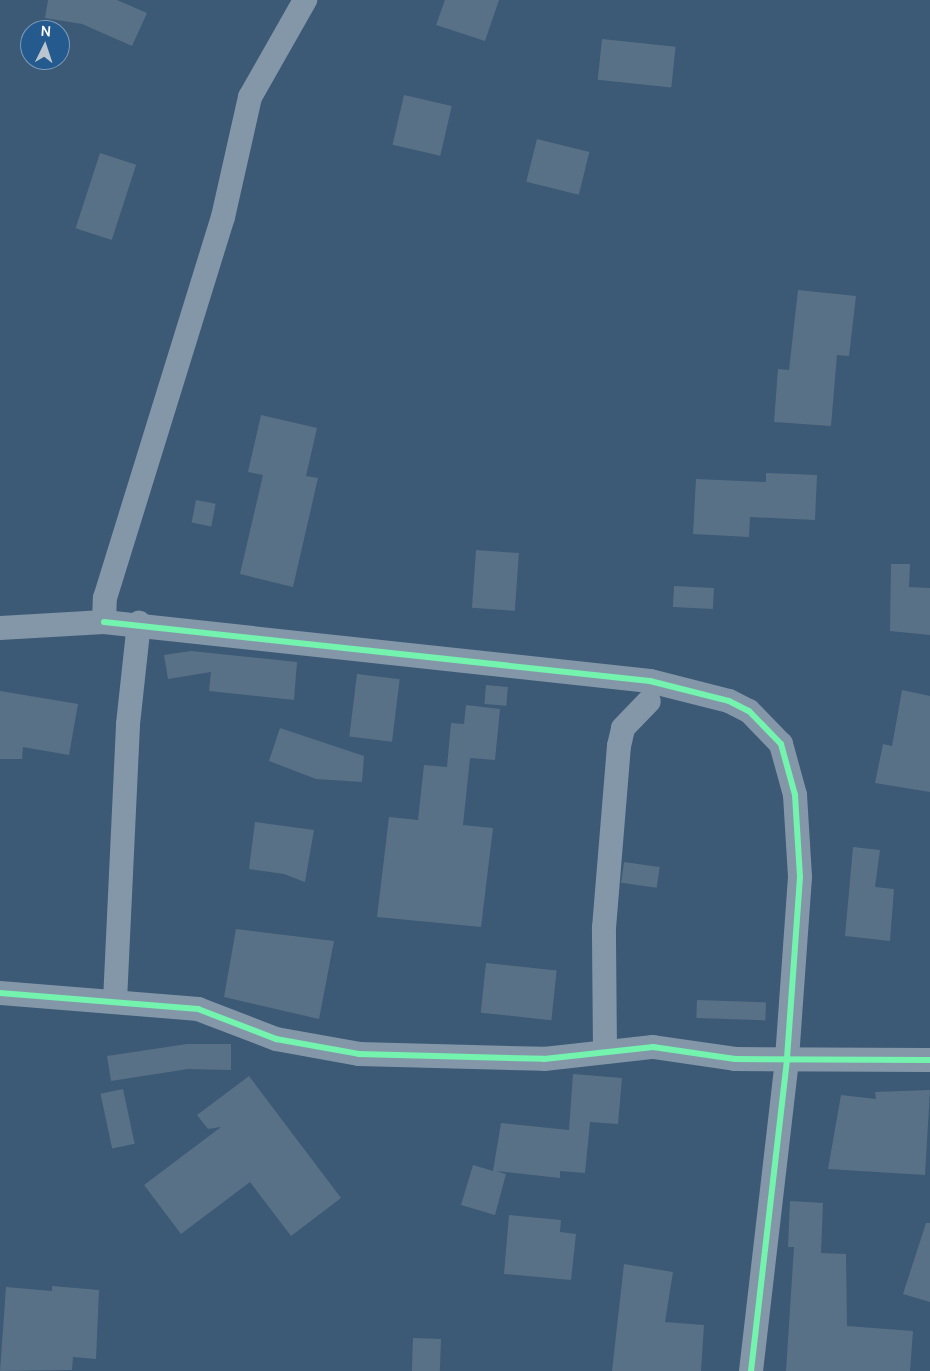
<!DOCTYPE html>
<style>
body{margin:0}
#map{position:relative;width:930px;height:1371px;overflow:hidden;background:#3c5975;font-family:Manrope,sans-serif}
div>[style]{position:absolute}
.building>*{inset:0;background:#597187;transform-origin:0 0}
.minor>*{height:24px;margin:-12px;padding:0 12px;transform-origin:12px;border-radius:12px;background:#8397a9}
.cycleway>*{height:6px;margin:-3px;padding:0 3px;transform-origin:3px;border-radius:3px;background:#73f3ae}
span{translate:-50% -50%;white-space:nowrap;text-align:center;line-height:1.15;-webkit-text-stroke:4.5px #245a8d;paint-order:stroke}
.north{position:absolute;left:20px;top:20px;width:50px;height:50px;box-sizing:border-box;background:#245a8d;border:1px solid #7c9cbb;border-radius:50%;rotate:4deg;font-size:14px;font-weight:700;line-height:20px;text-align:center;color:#fff}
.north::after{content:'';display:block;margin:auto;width:18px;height:22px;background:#bbc5cf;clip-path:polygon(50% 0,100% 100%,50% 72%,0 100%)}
</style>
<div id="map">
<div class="building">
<div style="clip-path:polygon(48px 0,117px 0,147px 13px,132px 46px,82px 24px,45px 18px)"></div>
<div style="clip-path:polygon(445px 0,499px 0,485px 41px,436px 25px)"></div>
<div style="left:602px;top:39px;width:74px;height:41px;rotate:6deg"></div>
<div style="left:404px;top:95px;width:49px;height:51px;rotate:13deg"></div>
<div style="left:537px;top:139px;width:54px;height:44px;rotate:14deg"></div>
<div style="left:100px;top:153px;width:38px;height:79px;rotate:18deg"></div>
<div style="clip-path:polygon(798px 290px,856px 296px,849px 356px,837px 355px,831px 426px,774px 422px,778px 369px,789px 370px)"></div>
<div style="clip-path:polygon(261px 415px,317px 428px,306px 476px,318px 478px,293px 587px,240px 574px,263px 475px,248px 472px)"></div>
<div style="clip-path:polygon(766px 473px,817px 475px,815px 520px,750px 517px,749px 537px,693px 534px,696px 479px,766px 482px)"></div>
<div style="left:196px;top:500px;width:20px;height:23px;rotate:11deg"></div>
<div style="left:476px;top:550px;width:43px;height:58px;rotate:4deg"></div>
<div style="clip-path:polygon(891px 564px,910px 564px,909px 587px,930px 588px,930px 635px,890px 631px)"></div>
<div style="left:674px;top:586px;width:40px;height:21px;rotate:3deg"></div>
<div style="clip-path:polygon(191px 651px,297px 662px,294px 700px,209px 691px,211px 672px,168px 679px,164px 655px)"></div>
<div style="left:357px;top:674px;width:43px;height:63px;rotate:7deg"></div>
<div style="left:486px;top:685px;width:22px;height:19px;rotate:5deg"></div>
<div style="clip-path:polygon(902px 690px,930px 696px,930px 792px,875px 783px,883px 744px,892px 746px)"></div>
<div style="clip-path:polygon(0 691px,78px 704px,69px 755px,23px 747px,22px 759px,0 759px)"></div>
<div style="clip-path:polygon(466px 705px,500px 709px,495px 760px,470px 758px,463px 825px,493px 828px,481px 927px,377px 917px,389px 817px,418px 820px,424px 765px,447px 767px,451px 723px,464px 724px)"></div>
<div style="clip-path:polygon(280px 728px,364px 756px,362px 782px,316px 779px,269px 761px)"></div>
<div style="clip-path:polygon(255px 822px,314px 830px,305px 882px,284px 874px,249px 869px)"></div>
<div style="clip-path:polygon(853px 847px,880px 850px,875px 887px,894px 889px,890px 941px,845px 936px)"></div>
<div style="left:624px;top:862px;width:36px;height:21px;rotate:8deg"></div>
<div style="clip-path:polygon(236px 929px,334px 941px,319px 1019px,224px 997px)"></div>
<div style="left:486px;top:963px;width:71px;height:50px;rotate:6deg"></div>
<div style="left:697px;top:1000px;width:69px;height:18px;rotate:2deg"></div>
<div style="clip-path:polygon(187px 1044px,231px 1044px,231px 1070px,188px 1069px,111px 1081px,107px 1056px)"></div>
<div style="clip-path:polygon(573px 1074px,622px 1078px,618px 1124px,590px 1122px,585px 1173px,560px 1171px,560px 1178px,496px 1171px,506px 1174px,495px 1215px,461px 1205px,473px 1165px,493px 1171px,501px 1123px,569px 1130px)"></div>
<div style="clip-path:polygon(249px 1076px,341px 1198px,291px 1236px,250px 1182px,181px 1234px,144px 1185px,221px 1127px,208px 1129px,197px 1115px)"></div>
<div style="left:123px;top:1089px;width:56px;height:23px;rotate:78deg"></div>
<div style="clip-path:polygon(930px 1090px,925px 1175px,828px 1169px,841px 1095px,876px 1099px,875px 1092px)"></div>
<div style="clip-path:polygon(790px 1201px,823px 1203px,821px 1253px,846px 1254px,847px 1326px,913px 1331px,910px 1371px,786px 1371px,794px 1247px,788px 1247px)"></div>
<div style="clip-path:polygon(509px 1215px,561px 1220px,560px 1232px,576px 1234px,571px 1280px,504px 1274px)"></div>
<div style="clip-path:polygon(926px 1223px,930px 1223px,930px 1302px,903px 1294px)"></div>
<div style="clip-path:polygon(624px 1264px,673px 1272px,665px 1322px,704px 1325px,701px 1371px,612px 1371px)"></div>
<div style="clip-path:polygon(52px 1286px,99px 1290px,96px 1359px,73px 1357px,72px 1370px,0 1371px,6px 1287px,52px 1291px)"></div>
<div style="left:413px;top:1338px;width:28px;height:33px;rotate:2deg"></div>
</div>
<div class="minor">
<div style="left:104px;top:622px;width:549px;rotate:6.17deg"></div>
<div style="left:650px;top:681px;width:81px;rotate:14.2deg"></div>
<div style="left:729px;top:701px;width:22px;rotate:27deg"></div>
<div style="left:749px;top:711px;width:46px;rotate:45.9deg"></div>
<div style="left:781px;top:744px;width:53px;rotate:74.6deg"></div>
<div style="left:795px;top:795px;width:82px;rotate:86.5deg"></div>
<div style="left:800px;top:877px;width:183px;rotate:94.1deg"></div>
<div style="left:787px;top:1060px;width:313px;rotate:96.6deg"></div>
<div style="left:0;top:628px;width:104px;rotate:-3.3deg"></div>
<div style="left:104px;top:622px;width:24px;rotate:-88deg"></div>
<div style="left:105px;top:598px;width:399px;rotate:-72.8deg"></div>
<div style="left:223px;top:217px;width:123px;rotate:-77.3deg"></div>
<div style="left:250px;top:97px;width:112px;rotate:-60.4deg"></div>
<div style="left:0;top:993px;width:199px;rotate:4.6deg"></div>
<div style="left:198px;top:1009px;width:84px;rotate:21deg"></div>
<div style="left:276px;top:1039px;width:84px;rotate:10.2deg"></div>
<div style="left:359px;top:1054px;width:185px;rotate:1.5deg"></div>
<div style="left:544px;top:1059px;width:110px;rotate:-6.3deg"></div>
<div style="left:653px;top:1047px;width:83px;rotate:8.3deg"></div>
<div style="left:735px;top:1059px;width:195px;rotate:0.3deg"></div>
<div style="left:115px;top:1001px;width:277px;rotate:-87.3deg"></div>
<div style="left:128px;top:724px;width:102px;rotate:-83.8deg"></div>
<div style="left:605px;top:1052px;width:124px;rotate:-90.5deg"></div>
<div style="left:604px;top:928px;width:183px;rotate:-85.3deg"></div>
<div style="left:619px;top:746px;width:18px;rotate:-77deg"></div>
<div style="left:623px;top:728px;width:37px;rotate:-46deg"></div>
</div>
<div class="cycleway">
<div style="left:104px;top:622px;width:549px;rotate:6.17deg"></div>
<div style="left:650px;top:681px;width:81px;rotate:14.2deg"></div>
<div style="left:729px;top:701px;width:22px;rotate:27deg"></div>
<div style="left:749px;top:711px;width:46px;rotate:45.9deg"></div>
<div style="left:781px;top:744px;width:53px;rotate:74.6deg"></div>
<div style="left:795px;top:795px;width:82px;rotate:86.5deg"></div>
<div style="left:800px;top:877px;width:183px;rotate:94.1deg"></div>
<div style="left:787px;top:1060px;width:313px;rotate:96.6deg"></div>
<div style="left:0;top:993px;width:199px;rotate:4.6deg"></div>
<div style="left:198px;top:1009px;width:84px;rotate:21deg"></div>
<div style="left:276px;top:1039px;width:84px;rotate:10.2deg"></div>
<div style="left:359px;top:1054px;width:185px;rotate:1.5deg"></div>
<div style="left:544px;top:1059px;width:110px;rotate:-6.3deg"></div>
<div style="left:653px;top:1047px;width:83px;rotate:8.3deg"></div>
<div style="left:735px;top:1059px;width:195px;rotate:0.3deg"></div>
</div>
<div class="north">N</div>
</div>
